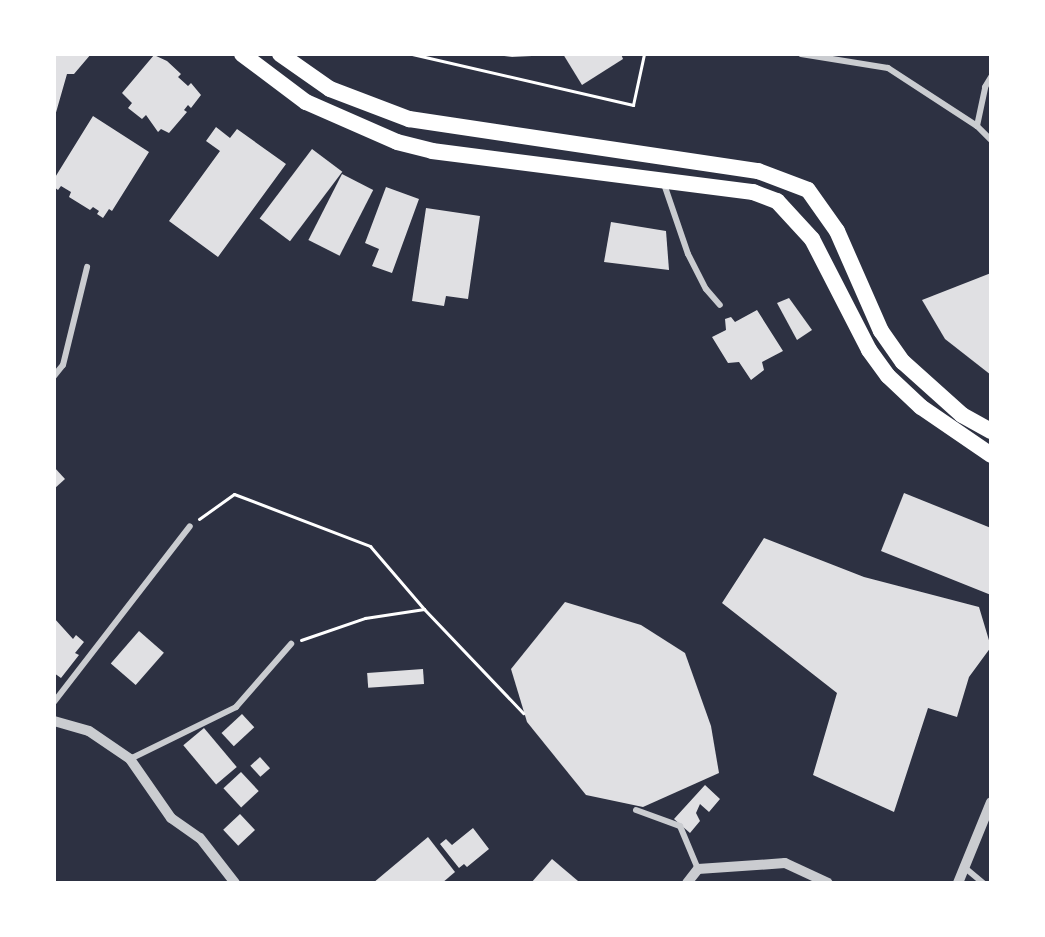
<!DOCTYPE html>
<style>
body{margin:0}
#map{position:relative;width:1045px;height:937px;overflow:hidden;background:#2d3142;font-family:"Nunito Sans",sans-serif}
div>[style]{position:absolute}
.building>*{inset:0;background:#e0e0e3;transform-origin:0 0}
.path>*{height:3px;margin:-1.5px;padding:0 1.5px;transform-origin:1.5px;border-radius:1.5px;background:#fff}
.minor>*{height:6px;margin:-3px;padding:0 3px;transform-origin:3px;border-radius:3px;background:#caccd0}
.tertiary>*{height:10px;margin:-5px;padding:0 5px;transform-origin:5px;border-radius:5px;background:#caccd0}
.trunk>*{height:16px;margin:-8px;padding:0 8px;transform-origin:8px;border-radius:8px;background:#fff}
span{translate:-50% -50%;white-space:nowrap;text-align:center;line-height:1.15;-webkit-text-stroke:6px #fff;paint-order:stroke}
.frame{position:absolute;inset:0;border:56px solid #fff;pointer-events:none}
</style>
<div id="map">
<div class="building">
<div style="clip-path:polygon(54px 54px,91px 54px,74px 74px,67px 74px,55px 116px)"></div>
<div style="clip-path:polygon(489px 54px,532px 54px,532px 56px,512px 57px)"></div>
<div style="clip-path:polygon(563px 54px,621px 54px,623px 59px,582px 85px)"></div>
<div style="clip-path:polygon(154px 55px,167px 61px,181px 74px,178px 77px,188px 86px,191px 83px,201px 95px,191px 108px,188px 105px,184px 110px,187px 112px,169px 133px,161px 129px,158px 132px,146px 115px,142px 119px,128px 108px,132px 103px,122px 93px)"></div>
<div style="clip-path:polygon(93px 116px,149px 152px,112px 211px,109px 209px,103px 218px,97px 214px,99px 211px,93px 207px,90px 210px,69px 197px,71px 192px,61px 186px,58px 190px,54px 187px,54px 179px)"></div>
<div style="clip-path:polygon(216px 127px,230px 138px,237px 129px,286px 164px,218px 257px,169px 221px,220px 151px,206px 141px)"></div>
<div style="left:312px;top:149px;width:38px;height:87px;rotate:37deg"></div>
<div style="left:342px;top:174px;width:35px;height:74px;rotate:27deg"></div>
<div style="clip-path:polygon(386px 187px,419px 199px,392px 273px,372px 266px,379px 249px,365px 243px)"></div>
<div style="clip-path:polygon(426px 208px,480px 216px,468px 299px,446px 296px,444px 306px,412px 301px)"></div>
<div style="clip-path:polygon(611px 222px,666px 231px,669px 270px,604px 262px)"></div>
<div style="clip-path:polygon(991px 273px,991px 375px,945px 339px,922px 300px)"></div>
<div style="clip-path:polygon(789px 298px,812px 330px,797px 340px,777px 303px)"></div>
<div style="clip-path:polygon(757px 310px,783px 351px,762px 362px,764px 370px,751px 380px,739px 362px,728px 363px,712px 337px,726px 330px,725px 319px,731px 317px,735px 322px)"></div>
<div style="clip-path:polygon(54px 467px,65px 479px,54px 489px)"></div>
<div style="clip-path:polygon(904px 493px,991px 528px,991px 595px,881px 551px)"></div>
<div style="clip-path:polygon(764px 538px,864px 577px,979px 607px,991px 647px,969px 677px,957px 717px,928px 708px,894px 812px,813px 775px,837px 693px,722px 603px)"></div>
<div style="clip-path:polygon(565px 602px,641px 625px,685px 653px,711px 726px,719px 773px,643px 807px,586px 795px,527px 722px,511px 669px)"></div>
<div style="clip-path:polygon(54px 618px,73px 639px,76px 635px,84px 642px,75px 653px,79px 655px,61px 678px,54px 673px)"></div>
<div style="left:139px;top:631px;width:33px;height:43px;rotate:41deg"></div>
<div style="left:423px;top:669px;width:15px;height:56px;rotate:86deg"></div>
<div style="left:242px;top:714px;width:18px;height:28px;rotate:47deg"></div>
<div style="left:204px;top:728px;width:51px;height:27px;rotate:50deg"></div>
<div style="left:260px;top:757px;width:15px;height:13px;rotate:48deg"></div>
<div style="left:241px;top:772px;width:26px;height:24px;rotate:47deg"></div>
<div style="clip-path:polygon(705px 785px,720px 799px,709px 812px,700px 804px,696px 813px,700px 821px,690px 833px,674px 819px)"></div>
<div style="left:240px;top:814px;width:22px;height:23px;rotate:47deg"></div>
<div style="clip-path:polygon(473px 828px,489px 849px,467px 867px,464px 864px,459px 868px,440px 844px,446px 839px,452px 845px)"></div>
<div style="clip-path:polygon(428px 837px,455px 872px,442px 883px,373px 883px)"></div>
<div style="clip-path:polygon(552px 859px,578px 881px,576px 883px,531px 883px)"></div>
</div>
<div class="path">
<div style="left:412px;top:54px;width:227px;rotate:13deg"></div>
<div style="left:633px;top:105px;width:52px;rotate:-77.8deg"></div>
<div style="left:199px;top:519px;width:43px;rotate:-35.5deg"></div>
<div style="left:234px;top:494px;width:146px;rotate:20.9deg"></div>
<div style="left:370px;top:546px;width:83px;rotate:49.4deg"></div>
<div style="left:424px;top:609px;width:144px;rotate:46.4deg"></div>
<div style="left:301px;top:640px;width:68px;rotate:-19deg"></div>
<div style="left:365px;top:618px;width:60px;rotate:-8.7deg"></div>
</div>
<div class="minor">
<div style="left:801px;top:54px;width:88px;rotate:9.1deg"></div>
<div style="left:888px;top:68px;width:106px;rotate:33.1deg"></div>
<div style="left:977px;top:126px;width:20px;rotate:45deg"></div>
<div style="left:977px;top:126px;width:40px;rotate:-78deg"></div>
<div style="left:985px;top:87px;width:12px;rotate:-59deg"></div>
<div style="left:664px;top:184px;width:74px;rotate:71.1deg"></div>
<div style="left:688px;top:254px;width:39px;rotate:63deg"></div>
<div style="left:706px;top:289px;width:21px;rotate:49deg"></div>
<div style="left:54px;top:376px;width:14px;rotate:-51deg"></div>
<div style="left:63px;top:365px;width:101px;rotate:-76.2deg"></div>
<div style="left:54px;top:702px;width:222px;rotate:-52.3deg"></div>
<div style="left:130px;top:759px;width:118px;rotate:-26.1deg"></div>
<div style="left:236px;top:707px;width:84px;rotate:-48.9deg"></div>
<div style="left:636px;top:810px;width:47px;rotate:20deg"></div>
<div style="left:680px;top:826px;width:47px;rotate:67.3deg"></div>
<div style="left:964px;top:867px;width:25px;rotate:40deg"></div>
</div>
<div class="tertiary">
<div style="left:54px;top:721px;width:36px;rotate:16deg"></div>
<div style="left:89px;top:731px;width:50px;rotate:34.3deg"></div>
<div style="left:130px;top:759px;width:72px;rotate:55.2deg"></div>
<div style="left:171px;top:818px;width:35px;rotate:35deg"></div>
<div style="left:200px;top:838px;width:57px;rotate:52.1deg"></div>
<div style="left:687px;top:883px;width:18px;rotate:-52deg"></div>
<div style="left:698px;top:869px;width:87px;rotate:-3.9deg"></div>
<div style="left:785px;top:863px;width:47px;rotate:24.9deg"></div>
<div style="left:958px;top:883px;width:87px;rotate:-67.8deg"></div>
</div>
<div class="trunk">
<div style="left:242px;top:54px;width:80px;rotate:36.9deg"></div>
<div style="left:306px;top:102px;width:99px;rotate:23.7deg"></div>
<div style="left:397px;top:142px;width:36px;rotate:14deg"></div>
<div style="left:432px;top:151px;width:324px;rotate:7.3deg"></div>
<div style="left:753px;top:192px;width:26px;rotate:21deg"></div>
<div style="left:777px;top:201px;width:52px;rotate:47.4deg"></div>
<div style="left:812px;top:239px;width:125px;rotate:62.8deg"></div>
<div style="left:869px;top:350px;width:32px;rotate:54deg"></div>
<div style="left:888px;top:376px;width:45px;rotate:43.2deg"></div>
<div style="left:921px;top:407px;width:85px;rotate:34.4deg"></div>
<div style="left:280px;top:54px;width:61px;rotate:35deg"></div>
<div style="left:330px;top:89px;width:85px;rotate:20.8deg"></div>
<div style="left:409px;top:119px;width:353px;rotate:8.5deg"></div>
<div style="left:758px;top:171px;width:53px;rotate:20.8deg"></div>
<div style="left:808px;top:190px;width:50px;rotate:54.7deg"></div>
<div style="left:837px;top:231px;width:109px;rotate:66.3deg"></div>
<div style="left:881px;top:331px;width:38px;rotate:55deg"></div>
<div style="left:903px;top:362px;width:79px;rotate:41.9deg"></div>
<div style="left:962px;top:415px;width:33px;rotate:29deg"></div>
</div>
<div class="frame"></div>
</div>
